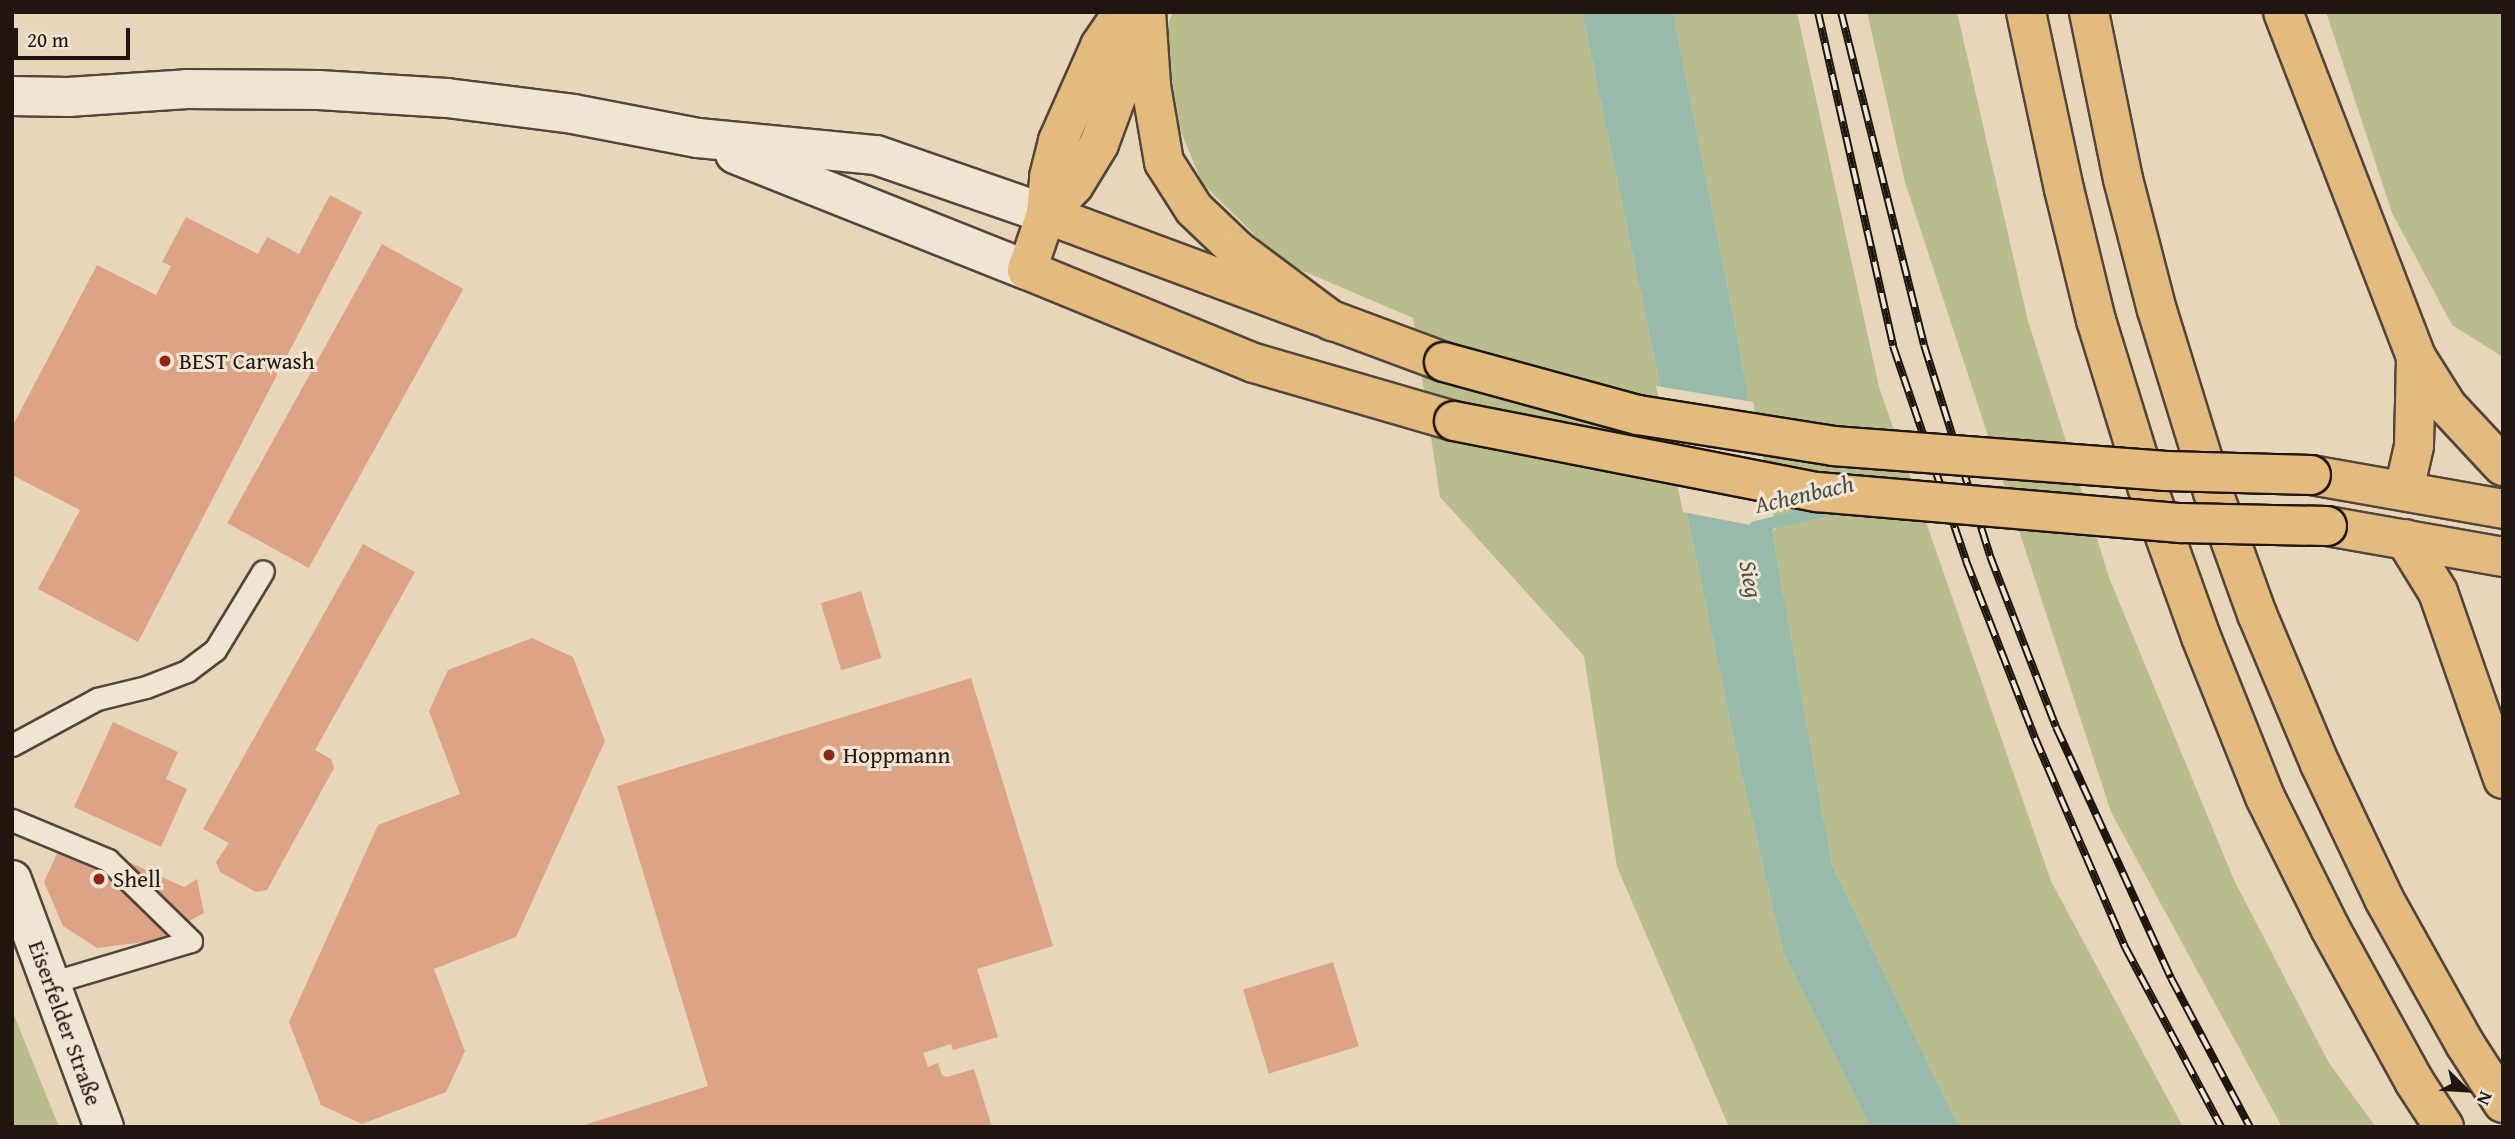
<!DOCTYPE html>
<meta charset="utf-8">
<style>
body{margin:0}
#map{position:relative;width:2515px;height:1139px;overflow:hidden;background:#e8d6bb;font-family:"Gentium Book Plus",serif}
div>[style]{position:absolute}
.green>*{inset:0;background:#b9bd8e}
.water>*{inset:0;background:#98baab}
.pier>*{inset:0;background:#e8d6bb}
.stream>*{height:12px;margin:-6px;padding:0 6px;transform-origin:6px;border-radius:6px;background:#98baab}
.building>*{inset:0;background:#dca386;transform-origin:0 0}
.roads{filter:drop-shadow(2px 0 #53453b) drop-shadow(-2px 0 #53453b) drop-shadow(0 2px #53453b) drop-shadow(0 -2px #53453b)}
.service>*{height:21px;margin:-10.5px;padding:0 10.5px;transform-origin:10.5px;border-radius:10.5px;background:#f0e4d3}
.secondary>*{height:38px;margin:-19px;padding:0 19px;transform-origin:19px;border-radius:19px;background:#f0e4d3}
.primary>*{height:38px;margin:-19px;padding:0 19px;transform-origin:19px;border-radius:19px;background:#e4bb7e}
.trunk>*{height:38px;margin:-19px;padding:0 19px;transform-origin:19px;border-radius:19px;background:#e4bb7e}
.rail>*{height:8px;margin-top:-4px;transform-origin:0;background:repeating-linear-gradient(90deg,#f0e4d3 0 16px,#211510 0 32px);box-sizing:border-box;border-block:2px solid #211510}
.bridges{filter:drop-shadow(2px 0 #211510) drop-shadow(-2px 0 #211510) drop-shadow(0 2px #211510) drop-shadow(0 -2px #211510)}
.primary-bridge>*{height:38px;margin:-19px;padding:0 19px;transform-origin:19px;border-radius:19px;background:#e4bb7e}
.dots>*{width:19px;height:19px;translate:-50% -50%;box-sizing:border-box;border:4px solid #f0e4d3;border-radius:50%}
span{translate:-50% -50%;white-space:nowrap;text-align:center;line-height:1.15;-webkit-text-stroke:6px #f0e4d3;paint-order:stroke}
.poi-label{font-size:23px;color:#211510}
.left{translate:0 -50%;text-align:left}
.street-label{font-size:23px;color:#211510}
.water-label{font-size:24px;color:#4b4f46;font-style:italic}
.frame{position:absolute;inset:0;border:14px solid #211510;pointer-events:none}
.north{position:absolute;left:2431px;top:1055px;width:70px;height:70px;-webkit-text-stroke:5px #f0e4d3;paint-order:stroke;rotate:114deg;font-size:19px;font-weight:700;line-height:28px;text-align:center;color:#211510}
.north::after{content:'';display:block;margin:auto;width:24px;height:32px;background:#211510;clip-path:polygon(50% 0,100% 100%,50% 72%,0 100%)}
.scale{position:absolute;left:14px;top:28px;width:116px;height:32px;box-sizing:border-box;border:4px solid #211510;border-top:0;padding-left:9px;font-size:21px;line-height:24px;white-space:nowrap;color:#211510;-webkit-text-stroke:5px #f0e4d3;paint-order:stroke}
</style>
<div id="map">
<div class="green">
<div style="clip-path:polygon(1173px 12px,1582px 12px,1736px 750px,1783px 952px,1870px 1127px,1729px 1127px,1617px 867px,1584px 656px,1440px 497px,1413px 318px,1282px 262px,1202px 183px,1169px 103px,1168px 24px)"></div>
<div style="clip-path:polygon(1673px 12px,1797px 12px,1879px 387px,2051px 881px,2183px 1127px,1959px 1127px,1832px 865px,1737px 334px)"></div>
<div style="clip-path:polygon(1867px 12px,1957px 12px,2028px 321px,2110px 580px,2234px 880px,2329px 1063px,2376px 1127px,2282px 1127px,2111px 812px,1905px 182px)"></div>
<div style="clip-path:polygon(2326px 12px,2503px 12px,2503px 357px,2452px 325px,2392px 213px)"></div>
<div style="clip-path:polygon(12px 1010px,59px 1127px,12px 1127px)"></div>
</div>
<div class="water">
<div style="clip-path:polygon(1582px 12px,1673px 12px,1737px 334px,1832px 865px,1959px 1127px,1870px 1127px,1783px 952px,1736px 750px)"></div>
</div>
<div class="pier">
<div style="clip-path:polygon(1656px 386px,1753px 402px,1776px 530px,1683px 512px)"></div>
</div>
<div class="stream">
<div style="left:1755px;top:527px;width:83px;rotate:-13.2deg"></div>
</div>
<div class="building">
<div style="clip-path:polygon(330px 195px,362px 212px,138px 642px,38px 589px,80px 510px,12px 475px,12px 427px,97px 265px,156px 295px,171px 266px,162px 262px,186px 217px,258px 254px,267px 237px,299px 254px)"></div>
<div style="left:382px;top:244px;width:93px;height:319px;rotate:29deg"></div>
<div style="clip-path:polygon(363px 544px,415px 572px,315px 750px,331px 759px,334px 768px,267px 890px,256px 892px,220px 872px,216px 862px,229px 843px,203px 829px)"></div>
<div style="left:861px;top:591px;width:70px;height:42px;rotate:73deg"></div>
<div style="clip-path:polygon(532px 638px,573px 657px,605px 741px,516px 937px,434px 969px,465px 1051px,446px 1092px,362px 1124px,321px 1105px,289px 1022px,378px 825px,460px 794px,429px 711px,448px 670px)"></div>
<div style="clip-path:polygon(971px 678px,1053px 946px,977px 969px,998px 1037px,953px 1050px,951px 1044px,923px 1053px,928px 1067px,938px 1063px,942px 1075px,947px 1077px,974px 1069px,992px 1127px,578px 1127px,708px 1086px,617px 786px)"></div>
<div style="clip-path:polygon(113px 722px,178px 752px,166px 779px,187px 789px,161px 847px,74px 807px)"></div>
<div style="clip-path:polygon(66px 834px,184px 887px,197px 879px,204px 913px,189px 921px,193px 936px,97px 948px,63px 926px,44px 882px)"></div>
<div style="left:1333px;top:962px;width:88px;height:94px;rotate:73deg"></div>
</div>
<div class="roads">
<div class="service">
<div style="left:12px;top:745px;width:97px;rotate:-28.4deg"></div>
<div style="left:97px;top:699px;width:50px;rotate:-13.8deg"></div>
<div style="left:146px;top:687px;width:44px;rotate:-21.3deg"></div>
<div style="left:187px;top:671px;width:35px;rotate:-37deg"></div>
<div style="left:215px;top:650px;width:92px;rotate:-58.7deg"></div>
<div style="left:12px;top:820px;width:104px;rotate:22.6deg"></div>
<div style="left:108px;top:860px;width:116px;rotate:44.3deg"></div>
<div style="left:191px;top:941px;width:147px;rotate:163.4deg"></div>
</div>
<div class="secondary">
<div style="left:12px;top:96px;width:56px;rotate:1deg"></div>
<div style="left:68px;top:97px;width:119px;rotate:-3.8deg"></div>
<div style="left:187px;top:89px;width:132px;rotate:0.4deg"></div>
<div style="left:319px;top:90px;width:128px;rotate:3.6deg"></div>
<div style="left:447px;top:98px;width:127px;rotate:7.2deg"></div>
<div style="left:573px;top:114px;width:127px;rotate:10.9deg"></div>
<div style="left:698px;top:138px;width:179px;rotate:5.5deg"></div>
<div style="left:876px;top:155px;width:180px;rotate:19.1deg"></div>
<div style="left:735px;top:154px;width:314px;rotate:21.7deg"></div>
<div style="left:12px;top:880px;width:264px;rotate:69.6deg"></div>
</div>
<div class="primary">
<div style="left:1444px;top:362px;width:425px;rotate:-159.6deg"></div>
<div style="left:1046px;top:214px;width:59px;rotate:108.7deg"></div>
<div style="left:1027px;top:270px;width:245px;rotate:22.3deg"></div>
<div style="left:1254px;top:363px;width:208px;rotate:16.2deg"></div>
<div style="left:2311px;top:475px;width:195px;rotate:10deg"></div>
<div style="left:2327px;top:526px;width:179px;rotate:10deg"></div>
</div>
<div class="trunk">
<div style="left:1146px;top:12px;width:74px;rotate:86.1deg"></div>
<div style="left:1151px;top:86px;width:77px;rotate:80.3deg"></div>
<div style="left:1164px;top:162px;width:56px;rotate:57.4deg"></div>
<div style="left:1194px;top:209px;width:59px;rotate:43.6deg"></div>
<div style="left:1237px;top:250px;width:119px;rotate:36.8deg"></div>
<div style="left:2026px;top:12px;width:181px;rotate:77.9deg"></div>
<div style="left:2064px;top:189px;width:135px;rotate:76.3deg"></div>
<div style="left:2096px;top:320px;width:174px;rotate:72.9deg"></div>
<div style="left:2147px;top:486px;width:160px;rotate:70.3deg"></div>
<div style="left:2201px;top:637px;width:172px;rotate:68.2deg"></div>
<div style="left:2265px;top:797px;width:146px;rotate:63.6deg"></div>
<div style="left:2330px;top:928px;width:175px;rotate:61.2deg"></div>
<div style="left:2414px;top:1081px;width:55px;rotate:56.9deg"></div>
<div style="left:2089px;top:12px;width:170px;rotate:78.5deg"></div>
<div style="left:2123px;top:179px;width:135px;rotate:75.5deg"></div>
<div style="left:2157px;top:310px;width:190px;rotate:72.9deg"></div>
<div style="left:2213px;top:492px;width:130px;rotate:70.2deg"></div>
<div style="left:2257px;top:614px;width:163px;rotate:67.2deg"></div>
<div style="left:2320px;top:764px;width:149px;rotate:64.6deg"></div>
<div style="left:2384px;top:899px;width:166px;rotate:60.8deg"></div>
<div style="left:2465px;top:1044px;width:70px;rotate:57.2deg"></div>
<div style="left:2283px;top:12px;width:370px;rotate:68.9deg"></div>
<div style="left:2416px;top:357px;width:58px;rotate:57.7deg"></div>
<div style="left:2447px;top:406px;width:82px;rotate:47deg"></div>
<div style="left:1046px;top:214px;width:40px;rotate:-46deg"></div>
<div style="left:1074px;top:185px;width:48px;rotate:-58.6deg"></div>
<div style="left:1099px;top:144px;width:52px;rotate:-69.8deg"></div>
<div style="left:1117px;top:95px;width:78px;rotate:-77.4deg"></div>
<div style="left:1046px;top:214px;width:37px;rotate:-85deg"></div>
<div style="left:1049px;top:177px;width:37px;rotate:-76deg"></div>
<div style="left:1058px;top:141px;width:104px;rotate:-66.1deg"></div>
<div style="left:1100px;top:46px;width:41px;rotate:-55.9deg"></div>
<div style="left:2404px;top:490px;width:45px;rotate:-77.2deg"></div>
<div style="left:2414px;top:446px;width:89px;rotate:-88.7deg"></div>
<div style="left:2405px;top:539px;width:62px;rotate:58.1deg"></div>
<div style="left:2438px;top:592px;width:198px;rotate:70.8deg"></div>
</div>
</div>
<div class="rail">
<div style="left:1818px;top:12px;width:342px;rotate:77.3deg"></div>
<div style="left:1893px;top:346px;width:227px;rotate:71.2deg"></div>
<div style="left:1966px;top:561px;width:190px;rotate:68.7deg"></div>
<div style="left:2035px;top:738px;width:228px;rotate:66.7deg"></div>
<div style="left:2125px;top:947px;width:204px;rotate:61.9deg"></div>
<div style="left:1841px;top:12px;width:343px;rotate:76deg"></div>
<div style="left:1924px;top:345px;width:221px;rotate:72.6deg"></div>
<div style="left:1990px;top:556px;width:183px;rotate:68.9deg"></div>
<div style="left:2056px;top:727px;width:276px;rotate:65.4deg"></div>
<div style="left:2171px;top:978px;width:169px;rotate:62.1deg"></div>
</div>
<div class="bridges">
<div class="primary-bridge">
<div style="left:1444px;top:362px;width:201px;rotate:15.3deg"></div>
<div style="left:1638px;top:415px;width:197px;rotate:9deg"></div>
<div style="left:1833px;top:446px;width:334px;rotate:4.3deg"></div>
<div style="left:2166px;top:471px;width:145px;rotate:1.6deg"></div>
<div style="left:1454px;top:421px;width:370px;rotate:11.1deg"></div>
<div style="left:1817px;top:492px;width:365px;rotate:4.9deg"></div>
<div style="left:2181px;top:523px;width:146px;rotate:1.2deg"></div>
</div>
</div>
<div class="dots">
<div style="left:165px;top:361px;background:#8f2418"></div>
<div style="left:829px;top:755px;background:#8f2418"></div>
<div style="left:99px;top:879px;background:#8f2418"></div>
</div>
<div class="poi-label">
<span class="left" style="left:179px;top:361px">BEST Carwash</span>
<span class="left" style="left:843px;top:755px">Hoppmann</span>
<span class="left" style="left:113px;top:879px">Shell</span>
</div>
<div class="street-label">
<span style="left:65px;top:1023px;rotate:70deg">Eiserfelder Straße</span>
</div>
<div class="water-label">
<span style="left:1804px;top:494px;rotate:-13deg">Achenbach</span>
<span style="left:1751px;top:579px;rotate:79deg">Sieg</span>
</div>
<div class="frame"></div>
<div class="north">N</div>
<div class="scale">20 m</div>
</div>
